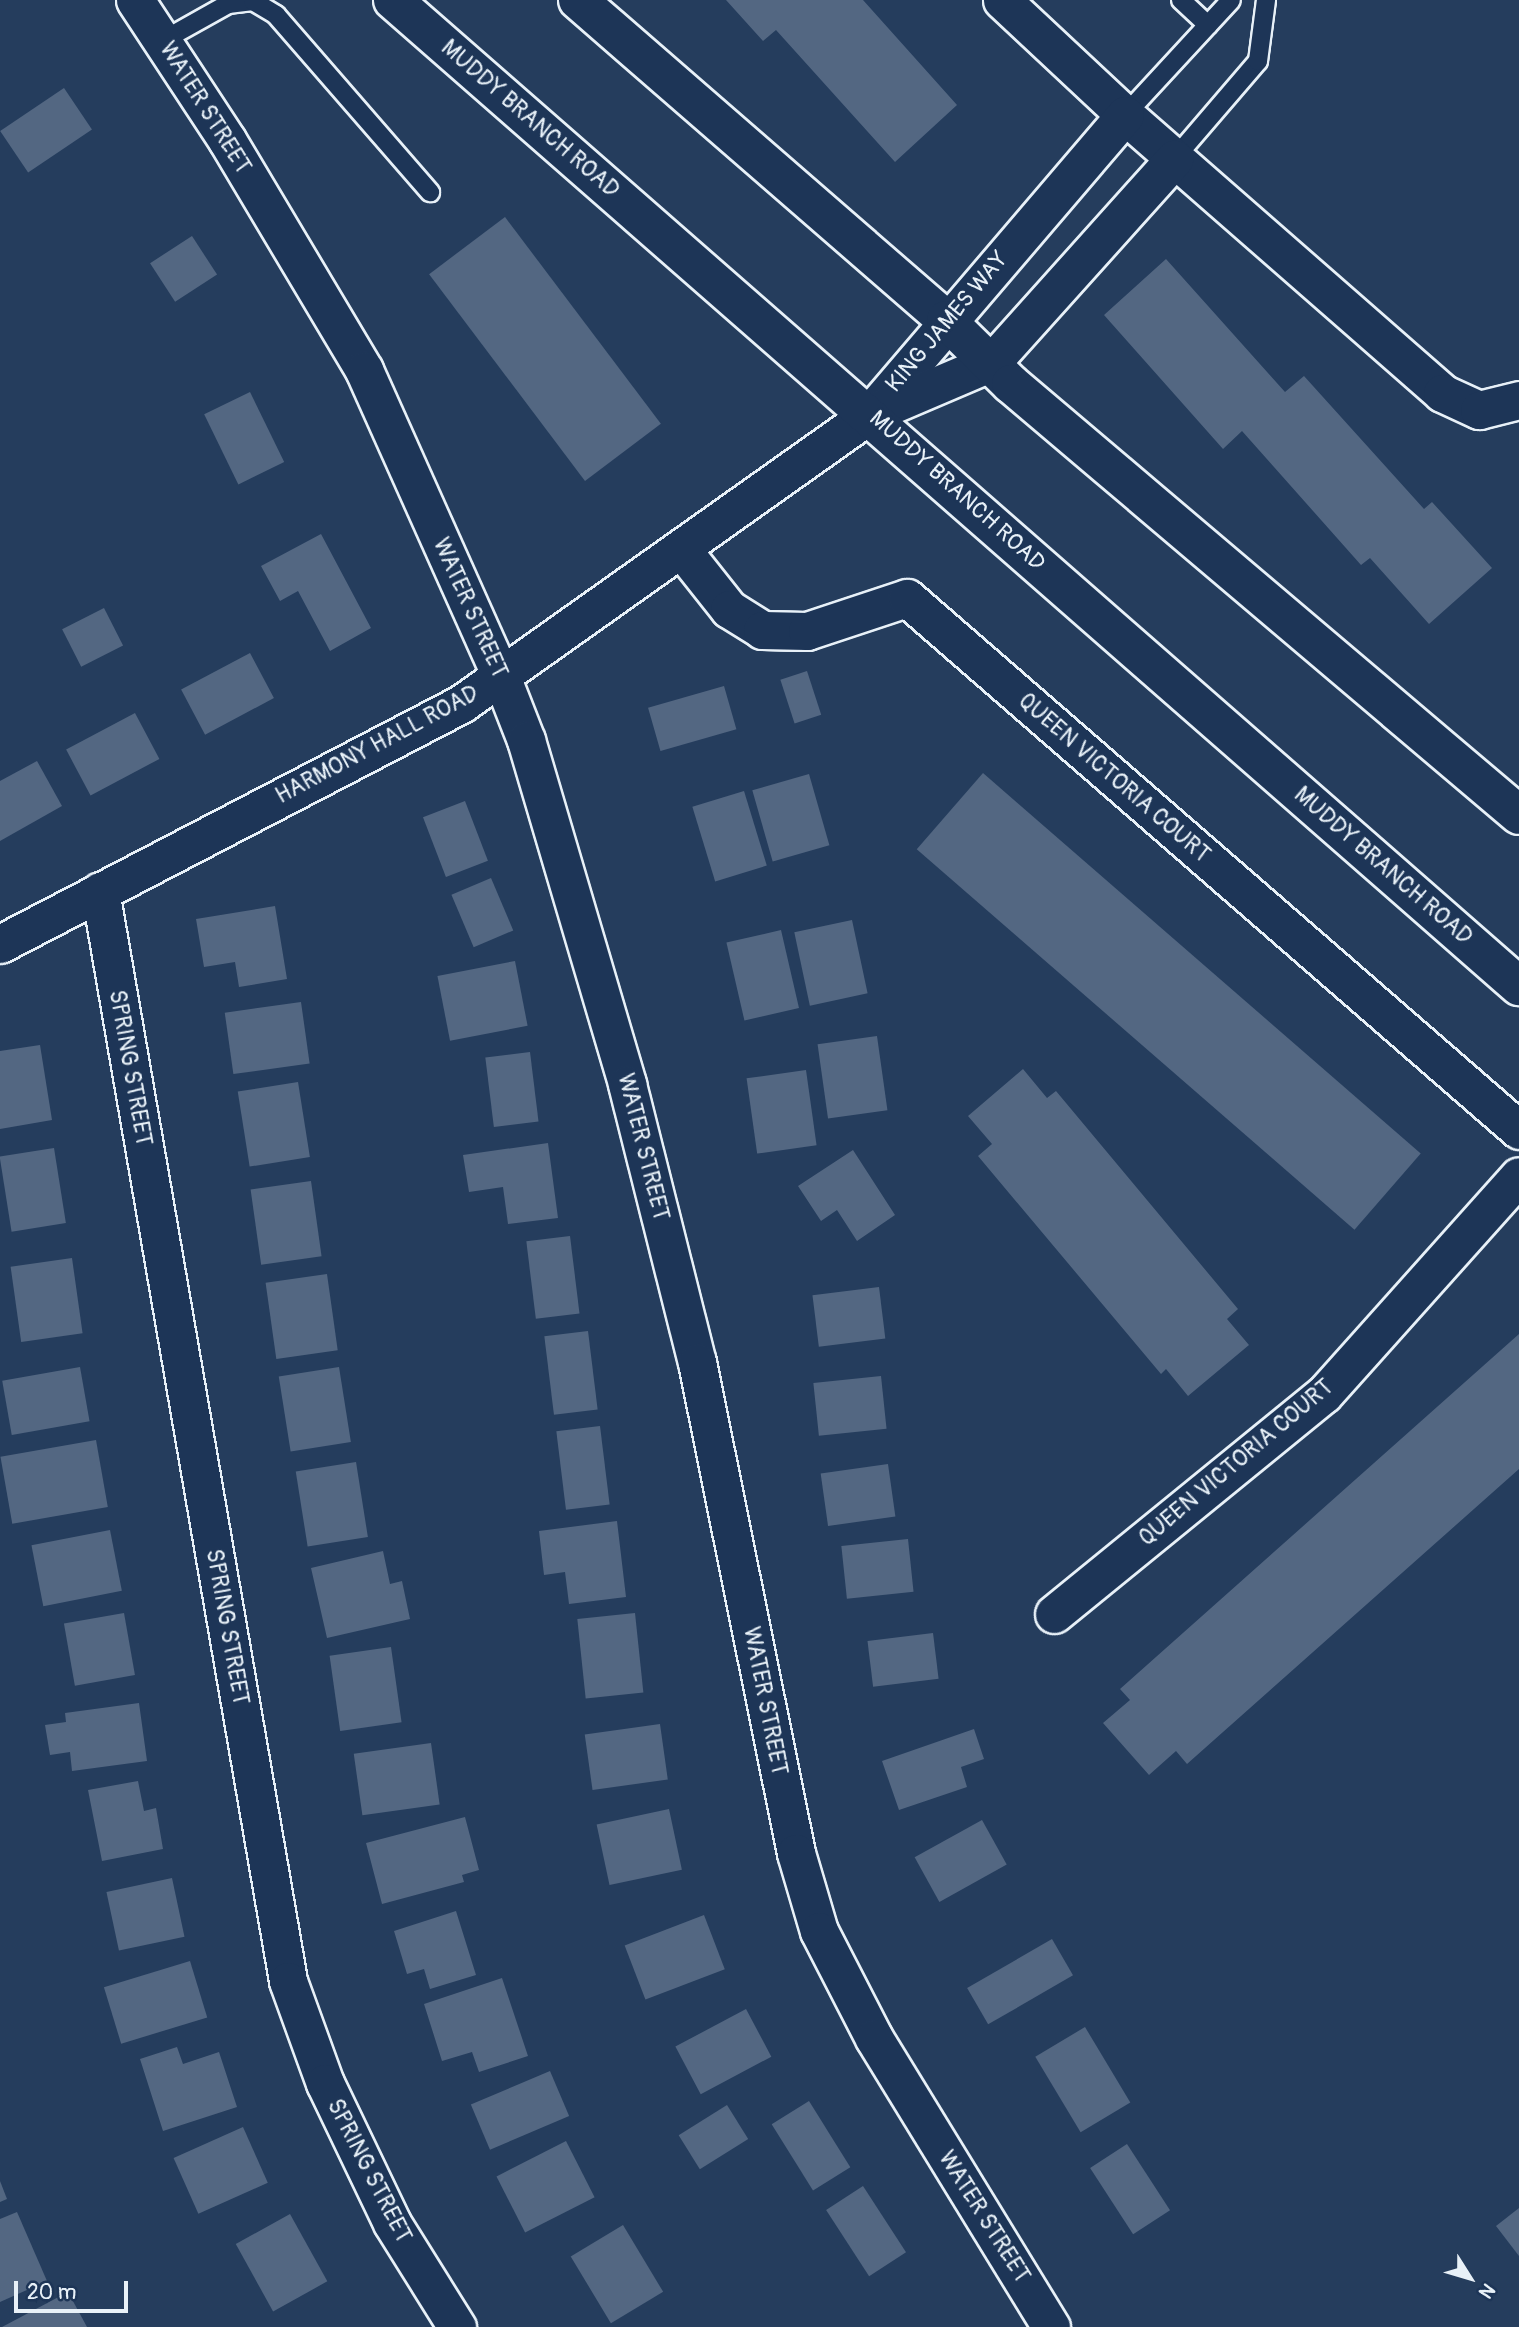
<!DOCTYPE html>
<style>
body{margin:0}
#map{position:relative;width:1519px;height:2327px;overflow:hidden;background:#253d5d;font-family:Pangolin,sans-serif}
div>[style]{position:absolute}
.building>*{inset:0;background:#536782;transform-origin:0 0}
.roads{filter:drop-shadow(2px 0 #e8f1f8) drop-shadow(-2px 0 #e8f1f8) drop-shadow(0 2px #e8f1f8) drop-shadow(0 -2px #e8f1f8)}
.service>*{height:18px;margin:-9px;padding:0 9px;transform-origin:9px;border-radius:9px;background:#1d3557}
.minor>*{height:37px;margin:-18.5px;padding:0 18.5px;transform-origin:18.5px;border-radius:18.5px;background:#1d3557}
.secondary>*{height:38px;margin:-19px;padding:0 19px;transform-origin:19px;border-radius:19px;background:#1d3557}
span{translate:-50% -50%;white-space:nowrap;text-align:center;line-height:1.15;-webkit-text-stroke:5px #1d3557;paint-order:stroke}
.street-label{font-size:23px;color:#e8f1f8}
.north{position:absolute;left:1435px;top:2243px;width:70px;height:70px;-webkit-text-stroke:5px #1d3557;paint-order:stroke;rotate:127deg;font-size:19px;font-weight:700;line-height:28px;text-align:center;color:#e8f1f8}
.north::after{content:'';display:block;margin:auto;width:24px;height:32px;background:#e8f1f8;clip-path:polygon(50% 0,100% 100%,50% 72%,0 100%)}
.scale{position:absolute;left:14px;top:2281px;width:114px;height:32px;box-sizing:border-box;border:4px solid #e8f1f8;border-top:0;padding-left:9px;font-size:21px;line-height:24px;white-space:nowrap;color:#e8f1f8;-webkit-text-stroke:5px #1d3557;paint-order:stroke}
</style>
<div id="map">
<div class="building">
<div style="clip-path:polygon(726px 0,863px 0,957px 105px,895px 162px,776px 30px,763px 41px)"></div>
<div style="left:64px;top:88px;width:50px;height:77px;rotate:56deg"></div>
<div style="left:505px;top:217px;width:259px;height:95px;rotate:53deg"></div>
<div style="left:192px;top:236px;width:46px;height:50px;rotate:57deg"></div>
<div style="clip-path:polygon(1166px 259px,1285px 392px,1304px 376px,1424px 509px,1432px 502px,1492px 568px,1429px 624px,1370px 558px,1361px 565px,1242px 431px,1223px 449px,1104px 315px)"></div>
<div style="left:250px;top:392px;width:78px;height:51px;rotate:64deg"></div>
<div style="clip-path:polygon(321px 534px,371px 628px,330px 651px,298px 591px,280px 601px,261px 566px)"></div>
<div style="left:104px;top:608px;width:42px;height:47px;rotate:63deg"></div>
<div style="left:250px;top:653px;width:51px;height:78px;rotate:62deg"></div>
<div style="left:807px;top:671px;width:46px;height:28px;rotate:72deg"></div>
<div style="left:724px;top:686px;width:45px;height:79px;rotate:74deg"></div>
<div style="left:135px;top:713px;width:52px;height:78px;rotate:62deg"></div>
<div style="clip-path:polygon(37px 761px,62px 806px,0 841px,0 781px)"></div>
<div style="left:983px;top:773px;width:580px;height:101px;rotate:41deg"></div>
<div style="left:809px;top:774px;width:74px;height:59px;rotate:74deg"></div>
<div style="left:744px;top:791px;width:78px;height:54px;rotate:73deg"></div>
<div style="left:465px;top:801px;width:64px;height:45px;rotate:69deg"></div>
<div style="left:491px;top:878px;width:57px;height:43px;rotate:67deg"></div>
<div style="clip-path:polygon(275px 906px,287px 979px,239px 987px,235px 962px,204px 967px,196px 919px)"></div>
<div style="left:852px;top:920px;width:75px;height:59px;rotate:78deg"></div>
<div style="left:781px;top:930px;width:80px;height:56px;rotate:77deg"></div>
<div style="left:515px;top:961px;width:66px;height:79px;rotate:79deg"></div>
<div style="left:301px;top:1002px;width:62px;height:77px;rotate:82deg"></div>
<div style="left:877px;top:1036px;width:75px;height:60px;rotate:82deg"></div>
<div style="clip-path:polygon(40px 1045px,52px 1120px,0 1129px,0 1051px)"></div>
<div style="left:530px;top:1052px;width:70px;height:45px;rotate:83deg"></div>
<div style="clip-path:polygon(1023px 1069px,1047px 1098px,1056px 1091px,1238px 1309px,1227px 1319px,1249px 1345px,1188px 1396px,1166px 1369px,1161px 1374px,978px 1156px,992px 1144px,968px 1116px)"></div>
<div style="left:806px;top:1070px;width:76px;height:60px;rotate:82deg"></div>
<div style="left:298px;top:1082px;width:76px;height:61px;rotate:81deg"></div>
<div style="clip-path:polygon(548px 1143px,558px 1218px,508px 1224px,503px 1187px,469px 1192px,463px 1155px)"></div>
<div style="left:54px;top:1148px;width:76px;height:55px;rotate:81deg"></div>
<div style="clip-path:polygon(853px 1150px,895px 1215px,857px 1241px,837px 1210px,821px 1221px,798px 1186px)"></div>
<div style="left:311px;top:1181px;width:76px;height:61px;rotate:82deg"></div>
<div style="left:570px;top:1236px;width:78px;height:44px;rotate:83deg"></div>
<div style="left:72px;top:1258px;width:76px;height:62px;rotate:82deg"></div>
<div style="left:327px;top:1274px;width:77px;height:62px;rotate:82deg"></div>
<div style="left:879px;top:1287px;width:52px;height:67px;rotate:83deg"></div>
<div style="left:588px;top:1331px;width:79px;height:44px;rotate:83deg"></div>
<div style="clip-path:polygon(1519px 1334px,1519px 1469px,1187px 1764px,1176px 1751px,1149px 1775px,1103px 1723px,1130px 1700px,1120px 1689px)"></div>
<div style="left:80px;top:1367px;width:55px;height:79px;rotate:80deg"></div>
<div style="left:339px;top:1367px;width:76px;height:61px;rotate:81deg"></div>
<div style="left:881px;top:1376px;width:53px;height:68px;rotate:84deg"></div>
<div style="left:600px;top:1426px;width:79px;height:44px;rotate:83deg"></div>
<div style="left:96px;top:1440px;width:68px;height:97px;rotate:80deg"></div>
<div style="left:356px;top:1462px;width:76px;height:61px;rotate:81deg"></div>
<div style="left:888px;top:1464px;width:53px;height:68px;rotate:82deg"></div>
<div style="clip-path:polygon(617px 1521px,626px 1597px,569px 1604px,565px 1572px,544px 1575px,539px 1531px)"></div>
<div style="left:110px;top:1530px;width:62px;height:80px;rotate:79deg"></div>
<div style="left:908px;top:1539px;width:53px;height:67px;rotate:84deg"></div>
<div style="clip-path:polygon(383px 1551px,390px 1584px,402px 1581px,410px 1619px,327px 1638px,311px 1568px)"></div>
<div style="left:124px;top:1613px;width:63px;height:61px;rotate:80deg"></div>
<div style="left:635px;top:1613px;width:80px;height:58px;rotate:84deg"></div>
<div style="left:933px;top:1633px;width:46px;height:66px;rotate:83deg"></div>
<div style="left:391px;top:1647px;width:76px;height:62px;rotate:82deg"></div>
<div style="clip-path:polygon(139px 1703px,147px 1761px,72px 1771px,70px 1752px,50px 1755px,45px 1725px,66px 1722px,65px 1713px)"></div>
<div style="left:660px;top:1724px;width:56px;height:76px;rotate:82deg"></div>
<div style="clip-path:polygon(974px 1729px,984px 1759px,961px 1767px,967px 1787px,899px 1810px,882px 1761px)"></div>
<div style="left:431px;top:1743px;width:62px;height:78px;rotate:82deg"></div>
<div style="clip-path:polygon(138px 1781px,144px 1811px,156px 1808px,163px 1849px,102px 1861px,88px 1790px)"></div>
<div style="left:669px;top:1809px;width:62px;height:74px;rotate:78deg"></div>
<div style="clip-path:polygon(465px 1817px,479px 1870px,462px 1875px,464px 1882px,382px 1904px,366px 1843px)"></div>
<div style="left:982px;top:1820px;width:51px;height:77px;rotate:61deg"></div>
<div style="left:172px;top:1878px;width:60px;height:67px;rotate:78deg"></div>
<div style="clip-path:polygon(456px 1911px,476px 1975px,430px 1989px,424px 1969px,407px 1974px,394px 1931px)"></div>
<div style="left:704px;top:1915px;width:58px;height:85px;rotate:69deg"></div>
<div style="left:1052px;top:1939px;width:42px;height:98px;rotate:60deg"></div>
<div style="left:190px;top:1961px;width:59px;height:90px;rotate:73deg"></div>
<div style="clip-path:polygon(502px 1978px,528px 2056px,479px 2072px,472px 2052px,442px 2061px,424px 2004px)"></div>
<div style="left:746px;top:2009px;width:54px;height:80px;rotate:62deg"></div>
<div style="left:1085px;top:2027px;width:88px;height:58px;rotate:59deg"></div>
<div style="clip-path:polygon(177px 2047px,183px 2064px,219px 2052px,237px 2107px,163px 2131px,140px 2059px)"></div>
<div style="left:550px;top:2071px;width:49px;height:86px;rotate:67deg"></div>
<div style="left:809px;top:2101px;width:78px;height:44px;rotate:58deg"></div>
<div style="left:727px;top:2105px;width:40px;height:57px;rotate:58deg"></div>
<div style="left:243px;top:2127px;width:61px;height:76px;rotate:66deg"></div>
<div style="left:566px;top:2141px;width:63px;height:78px;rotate:63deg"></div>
<div style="left:1127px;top:2144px;width:79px;height:44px;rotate:57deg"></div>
<div style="clip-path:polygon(0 2181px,7px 2199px,0 2202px)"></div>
<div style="left:863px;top:2186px;width:79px;height:44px;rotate:57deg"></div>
<div style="clip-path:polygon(1519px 2208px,1519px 2256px,1496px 2226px)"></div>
<div style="clip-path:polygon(17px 2212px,47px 2281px,0 2302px,0 2219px)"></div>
<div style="left:290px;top:2214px;width:77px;height:62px;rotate:61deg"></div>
<div style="left:623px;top:2225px;width:78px;height:61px;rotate:59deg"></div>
<div style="clip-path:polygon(68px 2292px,87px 2327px,2px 2327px)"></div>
</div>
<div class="roads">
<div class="service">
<div style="left:1181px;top:0;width:37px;rotate:43deg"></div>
<div style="left:162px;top:41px;width:76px;rotate:-29.3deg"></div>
<div style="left:228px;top:4px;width:25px;rotate:-7deg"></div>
<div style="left:253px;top:1px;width:27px;rotate:31deg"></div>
<div style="left:276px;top:15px;width:235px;rotate:49deg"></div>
<div style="left:1125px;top:115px;width:156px;rotate:-47.3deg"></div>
<div style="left:1174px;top:159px;width:129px;rotate:-49.4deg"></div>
<div style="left:1258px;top:61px;width:62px;rotate:-82.5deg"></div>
</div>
<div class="minor">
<div style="left:135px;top:0;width:168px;rotate:56.7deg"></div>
<div style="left:227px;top:140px;width:268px;rotate:59.2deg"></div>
<div style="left:364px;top:370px;width:335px;rotate:65.9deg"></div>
<div style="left:501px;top:676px;width:69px;rotate:68.7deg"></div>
<div style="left:526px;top:740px;width:359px;rotate:73.6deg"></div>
<div style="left:627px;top:1084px;width:287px;rotate:75.9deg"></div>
<div style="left:697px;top:1362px;width:501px;rotate:78.6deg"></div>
<div style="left:796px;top:1853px;width:81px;rotate:73.6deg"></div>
<div style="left:819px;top:1931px;width:120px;rotate:62.8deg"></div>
<div style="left:874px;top:2038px;width:339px;rotate:58.5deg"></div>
<div style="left:1002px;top:0;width:168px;rotate:43.1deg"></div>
<div style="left:1125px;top:115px;width:422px;rotate:41.2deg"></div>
<div style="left:1442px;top:393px;width:41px;rotate:24.7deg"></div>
<div style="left:1479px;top:410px;width:41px;rotate:-14deg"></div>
<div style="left:873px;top:410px;width:388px;rotate:-49.5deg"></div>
<div style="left:683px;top:551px;width:74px;rotate:51.6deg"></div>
<div style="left:729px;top:609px;width:39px;rotate:32deg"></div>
<div style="left:762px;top:630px;width:45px;rotate:1.3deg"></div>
<div style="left:807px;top:631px;width:105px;rotate:-18.3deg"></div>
<div style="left:907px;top:598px;width:811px;rotate:41deg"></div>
<div style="left:100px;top:891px;width:1106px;rotate:80.21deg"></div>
<div style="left:288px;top:1981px;width:109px;rotate:70.1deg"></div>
<div style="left:325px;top:2083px;width:155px;rotate:64.4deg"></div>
<div style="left:392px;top:2223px;width:123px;rotate:58deg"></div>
<div style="left:0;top:944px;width:520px;rotate:-27.5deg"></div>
<div style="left:461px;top:704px;width:501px;rotate:-35.34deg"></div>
<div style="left:870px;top:414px;width:133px;rotate:-23.1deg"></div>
<div style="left:992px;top:362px;width:273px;rotate:-48.1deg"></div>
<div style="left:1054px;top:1614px;width:348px;rotate:-39.2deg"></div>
<div style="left:1324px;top:1394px;width:292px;rotate:-48.2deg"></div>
</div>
<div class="secondary">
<div style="left:393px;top:0;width:1497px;rotate:41.21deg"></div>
<div style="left:578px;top:0;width:488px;rotate:41deg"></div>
<div style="left:946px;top:320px;width:91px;rotate:44.6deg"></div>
<div style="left:1011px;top:384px;width:666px;rotate:40.31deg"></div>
</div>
</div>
<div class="street-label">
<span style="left:205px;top:108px;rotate:58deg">WATER STREET</span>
<span style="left:530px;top:119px;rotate:41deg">MUDDY BRANCH ROAD</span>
<span style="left:947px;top:322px;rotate:-50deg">KING JAMES WAY</span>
<span style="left:957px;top:491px;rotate:42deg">MUDDY BRANCH ROAD</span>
<span style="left:470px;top:608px;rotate:66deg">WATER STREET</span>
<span style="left:377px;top:745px;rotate:-28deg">HARMONY HALL ROAD</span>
<span style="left:1114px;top:778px;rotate:41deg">QUEEN VICTORIA COURT</span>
<span style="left:1383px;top:866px;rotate:41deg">MUDDY BRANCH ROAD</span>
<span style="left:130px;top:1068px;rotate:80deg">SPRING STREET</span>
<span style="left:643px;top:1147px;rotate:76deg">WATER STREET</span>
<span style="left:1236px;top:1463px;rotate:-40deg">QUEEN VICTORIA COURT</span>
<span style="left:227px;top:1627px;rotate:80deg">SPRING STREET</span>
<span style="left:765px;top:1701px;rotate:79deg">WATER STREET</span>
<span style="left:369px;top:2171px;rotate:63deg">SPRING STREET</span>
<span style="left:984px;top:2217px;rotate:58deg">WATER STREET</span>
</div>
<div class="north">N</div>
<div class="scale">20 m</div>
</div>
